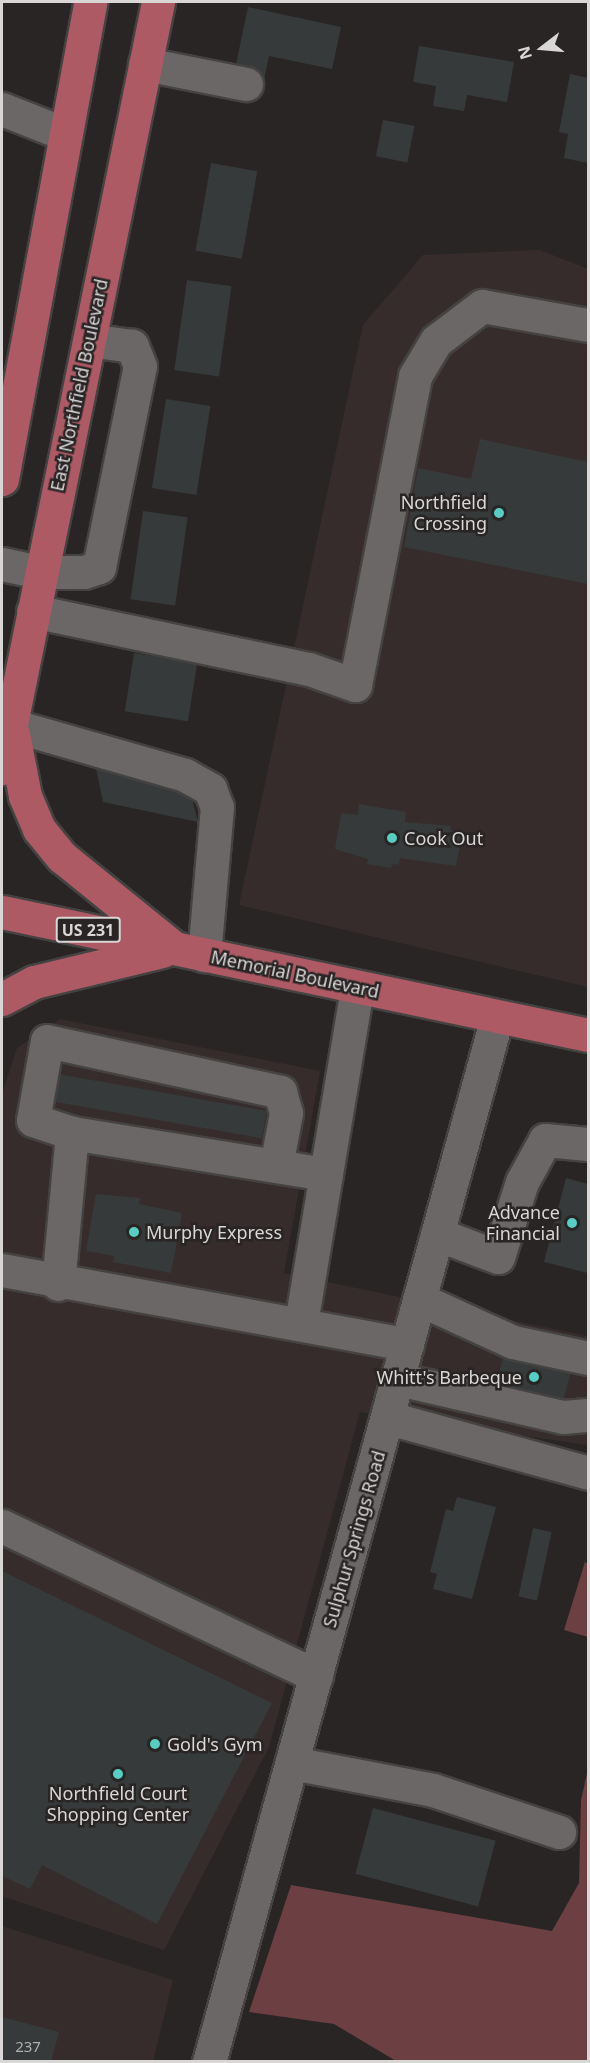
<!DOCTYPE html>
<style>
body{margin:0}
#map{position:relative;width:590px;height:2063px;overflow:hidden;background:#292525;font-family:"Noto Sans",sans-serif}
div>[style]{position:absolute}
.built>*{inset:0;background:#372c2c}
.forest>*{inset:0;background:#6c3f42}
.building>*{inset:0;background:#363a3a;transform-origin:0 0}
.roads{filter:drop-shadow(2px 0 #454242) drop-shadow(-2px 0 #454242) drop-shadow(0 2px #454242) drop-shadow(0 -2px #454242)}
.minor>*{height:33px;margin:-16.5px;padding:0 16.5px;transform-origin:16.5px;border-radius:16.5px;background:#6b6767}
.major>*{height:33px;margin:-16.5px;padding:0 16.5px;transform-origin:16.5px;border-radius:16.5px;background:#ad5a65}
.dots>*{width:16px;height:16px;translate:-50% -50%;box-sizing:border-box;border:3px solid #292525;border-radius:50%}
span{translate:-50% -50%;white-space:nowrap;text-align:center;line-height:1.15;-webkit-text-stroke:5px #292525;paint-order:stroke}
.number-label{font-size:15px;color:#b0afaf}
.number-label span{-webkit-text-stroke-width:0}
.shield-label span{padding:2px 4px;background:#292525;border:2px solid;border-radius:4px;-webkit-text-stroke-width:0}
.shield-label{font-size:16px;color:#d9d6d6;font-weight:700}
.street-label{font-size:18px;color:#d9d6d6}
.poi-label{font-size:18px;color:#d9d6d6}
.right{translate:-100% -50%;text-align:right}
.left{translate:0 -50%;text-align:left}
.frame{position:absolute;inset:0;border:3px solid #d9d6d6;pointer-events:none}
.north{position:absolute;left:512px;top:18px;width:60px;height:60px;-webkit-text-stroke:4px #292525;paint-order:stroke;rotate:254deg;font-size:16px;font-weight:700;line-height:24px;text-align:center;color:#d9d6d6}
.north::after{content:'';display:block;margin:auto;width:21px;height:27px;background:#d9d6d6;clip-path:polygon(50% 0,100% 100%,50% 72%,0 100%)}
</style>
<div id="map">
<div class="built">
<div style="clip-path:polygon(540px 250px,588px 269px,588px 987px,239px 905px,363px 325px,423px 255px)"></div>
<div style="clip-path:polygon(60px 1019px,320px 1071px,284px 1273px,588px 1336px,588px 1445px,360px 1412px,269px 1747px,164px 1950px,2px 1896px,2px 1094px,17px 1048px)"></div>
<div style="clip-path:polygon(2px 1926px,173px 1980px,153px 2061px,2px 2061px)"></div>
</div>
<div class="forest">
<div style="clip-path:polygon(585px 1562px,588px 1564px,588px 1637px,564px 1630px)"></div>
<div style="clip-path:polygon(588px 1769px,588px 2061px,396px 2061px,334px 2024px,249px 2012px,291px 1885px,552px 1931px,579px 1883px,581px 1800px)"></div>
</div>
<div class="building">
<div style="clip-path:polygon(248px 7px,341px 27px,332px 69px,269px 56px,264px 80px,234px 74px)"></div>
<div style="clip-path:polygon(419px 46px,514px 62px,507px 102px,467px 95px,464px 111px,433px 106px,436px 86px,413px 82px)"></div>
<div style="clip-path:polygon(570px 74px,588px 78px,588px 163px,564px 158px,568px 134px,559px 132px)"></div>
<div style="left:383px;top:120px;width:32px;height:37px;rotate:11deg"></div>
<div style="left:211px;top:163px;width:47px;height:89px;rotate:10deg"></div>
<div style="left:187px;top:280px;width:45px;height:91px;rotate:8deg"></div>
<div style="left:166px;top:399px;width:45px;height:90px;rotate:9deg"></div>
<div style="clip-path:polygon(480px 439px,588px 462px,588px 584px,404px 547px,418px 468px,471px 479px)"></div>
<div style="left:143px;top:511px;width:45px;height:89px;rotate:8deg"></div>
<div style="left:134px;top:653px;width:64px;height:59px;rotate:9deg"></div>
<div style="clip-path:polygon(95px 763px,189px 787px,198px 822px,103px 802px)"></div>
<div style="clip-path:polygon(359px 804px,406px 812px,405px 822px,451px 826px,450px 830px,463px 832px,456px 866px,400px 858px,399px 865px,392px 864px,391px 868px,367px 864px,368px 859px,335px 849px,341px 813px,358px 815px)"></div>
<div style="left:58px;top:1074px;width:212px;height:28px;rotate:10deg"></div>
<div style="clip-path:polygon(566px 1178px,588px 1184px,588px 1273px,544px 1262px)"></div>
<div style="clip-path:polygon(96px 1194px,140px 1198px,139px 1204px,182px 1213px,171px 1273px,113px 1262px,114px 1256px,86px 1251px)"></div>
<div style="left:506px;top:1347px;width:69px;height:44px;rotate:15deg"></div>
<div style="clip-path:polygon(457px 1497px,496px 1507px,472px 1599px,433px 1589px,437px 1574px,430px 1572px,446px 1509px,453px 1511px)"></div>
<div style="left:533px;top:1528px;width:19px;height:70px;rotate:12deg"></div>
<div style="clip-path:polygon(2px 1571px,272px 1703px,157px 1924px,42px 1865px,30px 1889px,2px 1876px)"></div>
<div style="left:373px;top:1808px;width:127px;height:68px;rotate:15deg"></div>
<div style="clip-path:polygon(2px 2017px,59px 2032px,51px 2062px,2px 2062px)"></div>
</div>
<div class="roads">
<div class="minor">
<div style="left:145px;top:64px;width:103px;rotate:11.2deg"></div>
<div style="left:2px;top:109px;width:68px;rotate:21.6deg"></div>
<div style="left:2px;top:564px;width:40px;rotate:12deg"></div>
<div style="left:41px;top:572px;width:43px"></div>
<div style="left:84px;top:572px;width:16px;rotate:-18deg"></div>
<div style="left:99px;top:567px;width:205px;rotate:-78.5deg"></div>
<div style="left:140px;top:366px;width:22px;rotate:-112deg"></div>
<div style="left:132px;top:346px;width:43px;rotate:-172.1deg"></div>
<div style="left:33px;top:611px;width:282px;rotate:11.9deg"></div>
<div style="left:309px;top:669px;width:49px;rotate:19.2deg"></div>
<div style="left:355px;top:685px;width:315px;rotate:-79deg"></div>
<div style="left:415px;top:376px;width:41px;rotate:-59deg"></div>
<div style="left:436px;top:341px;width:58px;rotate:-37.3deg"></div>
<div style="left:482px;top:306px;width:108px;rotate:10.2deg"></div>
<div style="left:11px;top:725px;width:181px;rotate:16deg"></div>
<div style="left:185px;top:775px;width:29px;rotate:29deg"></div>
<div style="left:210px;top:789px;width:19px;rotate:69deg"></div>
<div style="left:217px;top:807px;width:149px;rotate:95deg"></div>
<div style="left:72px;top:1133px;width:41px;rotate:-161.6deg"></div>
<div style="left:33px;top:1120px;width:80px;rotate:-80deg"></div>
<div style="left:47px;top:1041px;width:239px;rotate:12.3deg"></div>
<div style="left:280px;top:1092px;width:22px;rotate:74deg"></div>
<div style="left:286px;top:1113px;width:54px;rotate:100.7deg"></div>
<div style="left:437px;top:1234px;width:65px;rotate:20.7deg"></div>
<div style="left:498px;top:1257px;width:79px;rotate:-72.3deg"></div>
<div style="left:522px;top:1182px;width:48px;rotate:-61.3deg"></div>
<div style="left:545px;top:1140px;width:43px;rotate:5.3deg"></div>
<div style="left:2px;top:1270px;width:412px;rotate:10.4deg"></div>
<div style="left:58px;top:1284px;width:152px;rotate:-84.7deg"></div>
<div style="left:72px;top:1133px;width:257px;rotate:9.2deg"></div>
<div style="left:419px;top:1299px;width:103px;rotate:24.6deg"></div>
<div style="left:513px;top:1342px;width:77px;rotate:12deg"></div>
<div style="left:301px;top:1323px;width:341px;rotate:-80.5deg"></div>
<div style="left:398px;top:1379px;width:169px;rotate:13deg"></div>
<div style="left:563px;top:1417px;width:25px;rotate:-5deg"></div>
<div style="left:389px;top:1418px;width:206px;rotate:15.4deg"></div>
<div style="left:2px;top:1526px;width:348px;rotate:25.5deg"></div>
<div style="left:292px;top:1763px;width:144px;rotate:10.8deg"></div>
<div style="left:433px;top:1790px;width:133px;rotate:18.4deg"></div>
<div style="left:209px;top:2062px;width:1084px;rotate:-74.59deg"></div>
</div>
<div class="major">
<div style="left:2px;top:479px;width:485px;rotate:-79.5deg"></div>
<div style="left:13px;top:734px;width:63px;rotate:79deg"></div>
<div style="left:25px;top:796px;width:36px;rotate:67deg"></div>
<div style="left:39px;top:829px;width:36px;rotate:51deg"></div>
<div style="left:62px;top:857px;width:143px;rotate:39deg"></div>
<div style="left:2px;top:768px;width:782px;rotate:-78.49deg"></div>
<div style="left:2px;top:912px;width:599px;rotate:11.85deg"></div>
<div style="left:2px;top:999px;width:36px;rotate:-28deg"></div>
<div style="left:34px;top:982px;width:132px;rotate:-13.6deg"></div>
</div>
</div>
<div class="dots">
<div style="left:499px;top:513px;background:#56cec3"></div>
<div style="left:392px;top:838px;background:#56cec3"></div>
<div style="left:572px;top:1223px;background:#56cec3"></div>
<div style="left:134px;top:1232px;background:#56cec3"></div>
<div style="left:534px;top:1377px;background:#56cec3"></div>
<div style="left:155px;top:1744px;background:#56cec3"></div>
<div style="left:118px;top:1774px;background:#56cec3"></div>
</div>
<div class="number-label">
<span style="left:28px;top:2047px">237</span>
</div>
<div class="shield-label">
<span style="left:88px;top:930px">US 231</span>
</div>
<div class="street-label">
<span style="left:79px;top:385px;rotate:-78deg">East Northfield Boulevard</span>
<span style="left:295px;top:974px;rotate:12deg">Memorial Boulevard</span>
<span style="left:354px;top:1539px;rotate:-74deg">Sulphur Springs Road</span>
</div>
<div class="poi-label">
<span class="right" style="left:487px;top:513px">Northfield<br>Crossing</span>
<span class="left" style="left:404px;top:838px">Cook Out</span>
<span class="right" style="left:560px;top:1223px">Advance<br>Financial</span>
<span class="left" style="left:146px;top:1232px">Murphy Express</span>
<span class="right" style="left:522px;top:1377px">Whitt's Barbeque</span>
<span class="left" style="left:167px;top:1744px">Gold's Gym</span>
<span style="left:118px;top:1804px">Northfield Court<br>Shopping Center</span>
</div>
<div class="frame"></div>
<div class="north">N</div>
</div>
